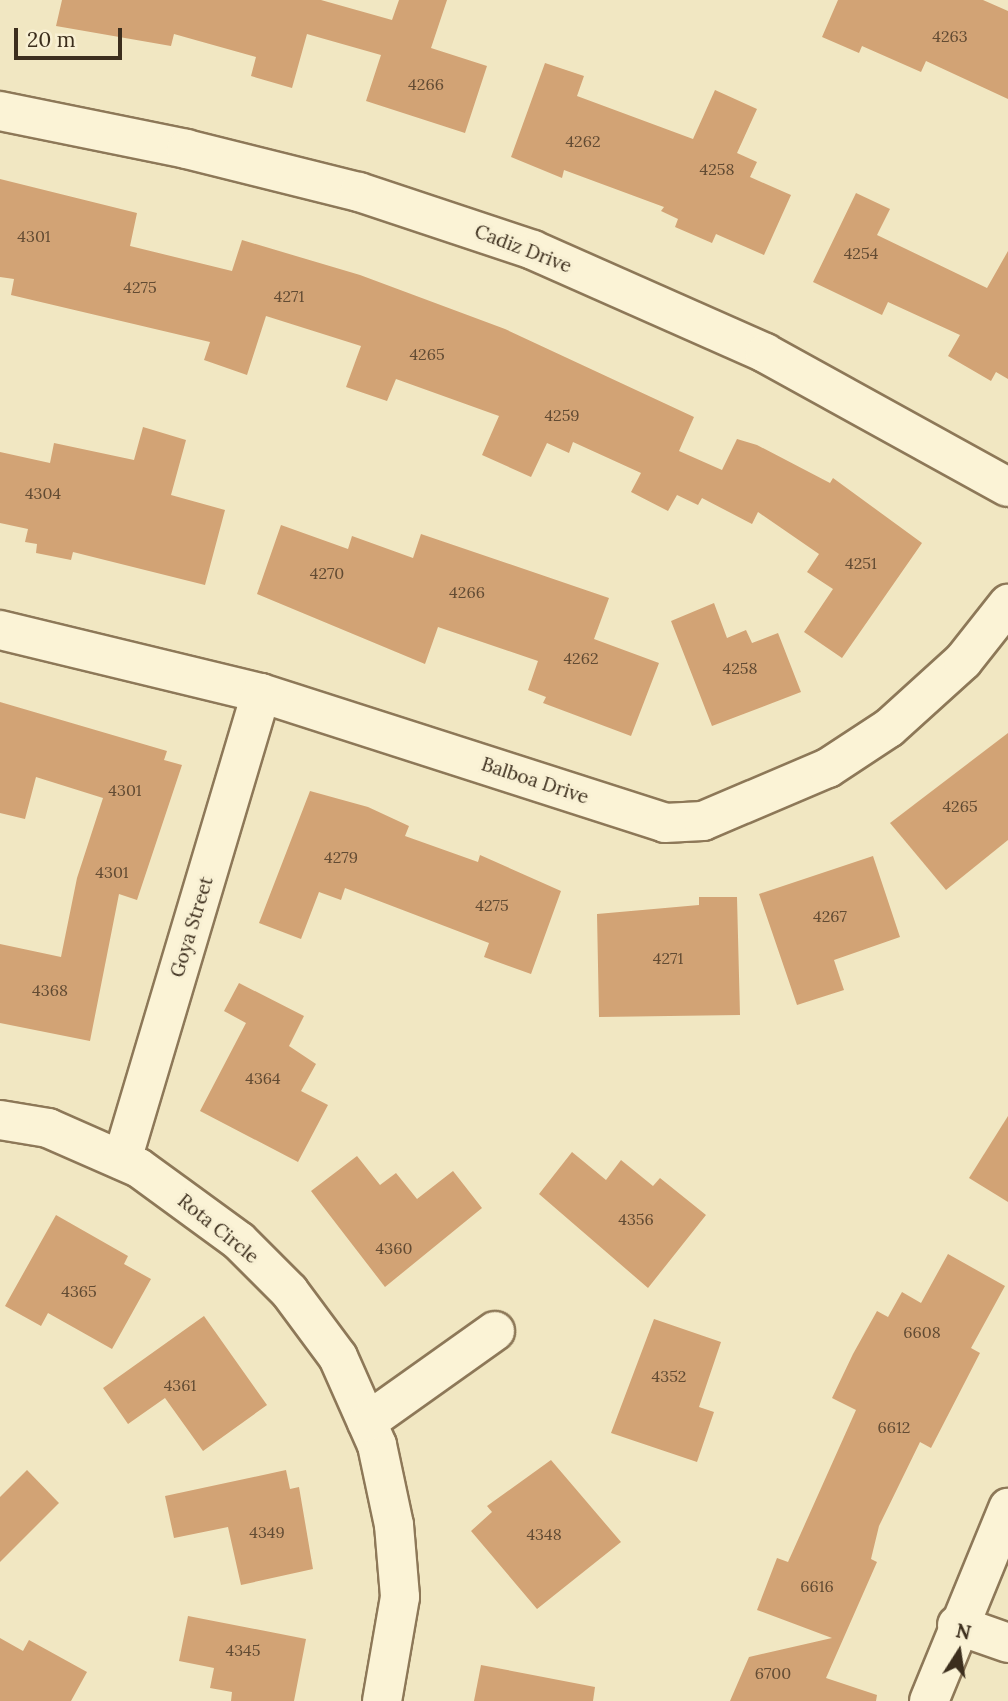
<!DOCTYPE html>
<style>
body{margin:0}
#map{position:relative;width:1008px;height:1701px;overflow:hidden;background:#f1e7c2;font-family:Lora,serif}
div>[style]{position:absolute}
.building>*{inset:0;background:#d2a375}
.roads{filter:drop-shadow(2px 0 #8d7858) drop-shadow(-2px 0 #8d7858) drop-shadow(0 2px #8d7858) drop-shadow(0 -2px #8d7858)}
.minor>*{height:38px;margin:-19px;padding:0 19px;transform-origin:19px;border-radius:19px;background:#fbf3d6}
span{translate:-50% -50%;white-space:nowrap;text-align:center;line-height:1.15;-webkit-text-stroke:6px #f8f0d3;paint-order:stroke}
.number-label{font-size:16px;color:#624b33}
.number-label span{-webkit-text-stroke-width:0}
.street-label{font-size:19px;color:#3c2e1d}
.north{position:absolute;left:924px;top:1617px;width:70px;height:70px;-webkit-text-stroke:5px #f8f0d3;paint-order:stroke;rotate:12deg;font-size:19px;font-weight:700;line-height:28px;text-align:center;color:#3c2e1d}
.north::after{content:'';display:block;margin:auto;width:24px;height:32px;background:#3c2e1d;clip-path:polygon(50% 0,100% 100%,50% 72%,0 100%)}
.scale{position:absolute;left:14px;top:28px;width:108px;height:32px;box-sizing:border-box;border:4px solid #3c2e1d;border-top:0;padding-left:9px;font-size:21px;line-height:24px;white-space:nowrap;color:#3c2e1d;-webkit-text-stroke:5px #f8f0d3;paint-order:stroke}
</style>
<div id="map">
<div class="building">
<div style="clip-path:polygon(62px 0,321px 0,392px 20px,399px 0,447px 0,431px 48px,487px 66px,465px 133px,366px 101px,381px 55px,307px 34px,292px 88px,251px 76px,256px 57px,174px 34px,171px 46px,56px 26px)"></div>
<div style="clip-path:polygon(838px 0,983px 0,1008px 11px,1008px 99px,926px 61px,921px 72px,862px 46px,859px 53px,822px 37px)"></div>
<div style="clip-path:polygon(545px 63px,584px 76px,577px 96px,693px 139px,715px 90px,757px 109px,737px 153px,757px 162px,750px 177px,791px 195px,764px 255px,716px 234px,712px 243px,675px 227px,678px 219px,661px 211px,664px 207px,564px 170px,562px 178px,511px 157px)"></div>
<div style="clip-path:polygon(0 179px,137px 213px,130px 246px,232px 271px,242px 240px,360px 275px,505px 329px,694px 417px,679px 451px,722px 470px,737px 439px,757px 445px,830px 483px,833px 478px,922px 543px,842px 658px,804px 632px,833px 589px,807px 572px,819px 554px,758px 512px,752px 524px,702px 498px,698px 505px,677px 495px,668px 511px,631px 492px,641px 473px,573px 442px,569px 453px,547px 443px,531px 477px,482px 455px,499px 416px,396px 379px,387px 401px,346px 387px,361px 346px,266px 316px,247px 375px,204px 360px,210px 342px,11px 295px,14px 279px,0 277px)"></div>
<div style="clip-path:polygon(856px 193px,890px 209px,877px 235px,987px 288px,1008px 251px,1008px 379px,996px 372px,991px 381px,948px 356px,960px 335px,888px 302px,882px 315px,813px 282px)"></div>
<div style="clip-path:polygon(143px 427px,186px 440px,171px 495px,225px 510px,205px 585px,73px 552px,71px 560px,36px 553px,37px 544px,25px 542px,28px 529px,0 523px,0 452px,50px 463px,54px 443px,134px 460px)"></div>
<div style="clip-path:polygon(281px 525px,348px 549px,352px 536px,413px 558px,421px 534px,609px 598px,594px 639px,659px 663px,631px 736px,543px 703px,546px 697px,528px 690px,538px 661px,438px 627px,425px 664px,257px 594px)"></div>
<div style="clip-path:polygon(714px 603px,727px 638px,746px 630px,752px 643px,778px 633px,801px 692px,712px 726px,671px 621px)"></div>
<div style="clip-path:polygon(0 702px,167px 751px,164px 760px,182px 765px,137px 900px,119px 894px,90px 1041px,0 1023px,0 944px,61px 957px,77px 878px,103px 798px,36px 777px,25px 819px,0 813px)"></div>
<div style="clip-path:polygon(1008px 733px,1008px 840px,946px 890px,890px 823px)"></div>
<div style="clip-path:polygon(310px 791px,368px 807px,409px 826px,405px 836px,478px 862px,480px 855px,561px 891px,531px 974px,484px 957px,489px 943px,345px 888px,341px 900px,319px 892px,301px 939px,259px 923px)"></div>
<div style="clip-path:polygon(873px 856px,900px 937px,834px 960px,844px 990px,797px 1005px,759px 894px)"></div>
<div style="clip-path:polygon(699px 897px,737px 897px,740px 1015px,599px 1017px,597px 914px,699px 905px)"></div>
<div style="clip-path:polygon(239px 983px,304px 1016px,289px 1046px,316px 1064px,301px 1091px,328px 1105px,298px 1162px,200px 1111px,246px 1023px,224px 1011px)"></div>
<div style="clip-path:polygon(1008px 1116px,1008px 1202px,969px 1178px)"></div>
<div style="clip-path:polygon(572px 1152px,606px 1180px,621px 1160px,653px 1186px,660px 1178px,706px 1215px,648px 1288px,539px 1194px)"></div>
<div style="clip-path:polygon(357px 1156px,380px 1185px,396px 1173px,417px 1199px,453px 1171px,482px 1208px,385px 1287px,311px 1191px)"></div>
<div style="clip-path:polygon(56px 1215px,128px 1256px,124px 1264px,151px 1279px,112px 1349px,48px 1313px,41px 1326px,5px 1306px)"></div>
<div style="clip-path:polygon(948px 1254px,1005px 1286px,971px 1348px,980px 1353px,931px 1448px,920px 1442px,879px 1526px,871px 1559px,877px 1562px,826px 1678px,877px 1695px,876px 1701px,730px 1701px,749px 1657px,832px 1638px,757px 1610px,777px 1558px,788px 1562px,856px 1410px,832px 1398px,853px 1354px,877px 1311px,888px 1317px,902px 1292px,921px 1303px)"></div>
<div style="clip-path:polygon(204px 1316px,267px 1405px,203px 1451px,165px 1398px,128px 1424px,103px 1388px)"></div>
<div style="clip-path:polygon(654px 1319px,721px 1342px,699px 1407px,714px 1412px,697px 1462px,611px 1433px)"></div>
<div style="clip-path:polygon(551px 1460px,621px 1542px,537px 1609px,471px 1531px,492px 1512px,487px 1506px)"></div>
<div style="clip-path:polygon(27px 1470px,59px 1503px,0 1562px,0 1497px)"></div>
<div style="clip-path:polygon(286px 1470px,290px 1489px,299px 1487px,313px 1569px,241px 1585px,228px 1527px,174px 1538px,165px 1496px)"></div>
<div style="clip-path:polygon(188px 1616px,306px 1639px,294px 1701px,231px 1701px,232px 1692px,210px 1688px,214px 1668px,179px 1661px)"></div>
<div style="clip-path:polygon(0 1638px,23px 1651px,29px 1640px,87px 1672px,71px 1701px,0 1701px)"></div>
<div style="clip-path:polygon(481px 1665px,595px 1687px,593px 1701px,474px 1701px)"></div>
</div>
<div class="roads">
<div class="minor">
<div style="left:0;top:111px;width:190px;rotate:11.5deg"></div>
<div style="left:186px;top:149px;width:178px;rotate:14deg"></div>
<div style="left:359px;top:192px;width:183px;rotate:18.4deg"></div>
<div style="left:533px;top:250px;width:254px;rotate:23.9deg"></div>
<div style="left:765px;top:353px;width:277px;rotate:28.9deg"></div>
<div style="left:0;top:630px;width:268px;rotate:13.6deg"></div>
<div style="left:261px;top:693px;width:424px;rotate:17.8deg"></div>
<div style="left:665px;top:823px;width:38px;rotate:-3deg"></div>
<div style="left:703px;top:821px;width:136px;rotate:-23deg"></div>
<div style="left:828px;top:768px;width:73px;rotate:-33.3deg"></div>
<div style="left:889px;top:728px;width:100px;rotate:-42.2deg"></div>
<div style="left:963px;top:661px;width:73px;rotate:-51.7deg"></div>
<div style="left:0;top:1120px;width:49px;rotate:9.5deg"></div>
<div style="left:48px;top:1128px;width:99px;rotate:23.7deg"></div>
<div style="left:139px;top:1168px;width:124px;rotate:36.1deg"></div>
<div style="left:239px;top:1241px;width:71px;rotate:45deg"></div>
<div style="left:289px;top:1291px;width:82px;rotate:53.4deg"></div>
<div style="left:338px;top:1357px;width:96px;rotate:66.1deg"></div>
<div style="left:377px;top:1445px;width:82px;rotate:78deg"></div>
<div style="left:394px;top:1525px;width:72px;rotate:85.2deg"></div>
<div style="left:400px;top:1597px;width:106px;rotate:99.8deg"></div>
<div style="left:122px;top:1160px;width:487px;rotate:-73.4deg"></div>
<div style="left:367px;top:1422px;width:157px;rotate:-35.4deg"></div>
<div style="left:957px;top:1625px;width:54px;rotate:19.4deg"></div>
<div style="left:929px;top:1701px;width:209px;rotate:-67.7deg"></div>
</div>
</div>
<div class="number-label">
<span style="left:950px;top:36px">4263</span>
<span style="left:426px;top:84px">4266</span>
<span style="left:583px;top:141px">4262</span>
<span style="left:717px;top:169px">4258</span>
<span style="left:34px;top:236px">4301</span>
<span style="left:861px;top:253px">4254</span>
<span style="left:140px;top:287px">4275</span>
<span style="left:289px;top:296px">4271</span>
<span style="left:427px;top:354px">4265</span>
<span style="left:562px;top:415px">4259</span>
<span style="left:43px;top:493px">4304</span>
<span style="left:861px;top:563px">4251</span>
<span style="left:327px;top:573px">4270</span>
<span style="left:467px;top:592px">4266</span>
<span style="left:581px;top:658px">4262</span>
<span style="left:740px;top:668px">4258</span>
<span style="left:125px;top:790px">4301</span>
<span style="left:960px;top:806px">4265</span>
<span style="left:341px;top:857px">4279</span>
<span style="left:112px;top:872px">4301</span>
<span style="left:492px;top:905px">4275</span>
<span style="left:830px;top:916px">4267</span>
<span style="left:668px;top:958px">4271</span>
<span style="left:50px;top:990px">4368</span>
<span style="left:263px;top:1078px">4364</span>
<span style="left:636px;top:1219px">4356</span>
<span style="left:394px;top:1248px">4360</span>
<span style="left:79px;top:1291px">4365</span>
<span style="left:922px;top:1332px">6608</span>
<span style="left:669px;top:1376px">4352</span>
<span style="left:180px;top:1385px">4361</span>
<span style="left:894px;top:1427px">6612</span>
<span style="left:267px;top:1532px">4349</span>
<span style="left:544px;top:1534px">4348</span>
<span style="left:817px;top:1586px">6616</span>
<span style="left:243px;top:1650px">4345</span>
<span style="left:773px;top:1673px">6700</span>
</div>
<div class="street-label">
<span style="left:523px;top:249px;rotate:21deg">Cadiz Drive</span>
<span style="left:535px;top:781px;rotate:18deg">Balboa Drive</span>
<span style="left:192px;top:927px;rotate:-73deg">Goya Street</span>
<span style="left:218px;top:1229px;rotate:39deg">Rota Circle</span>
</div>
<div class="north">N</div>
<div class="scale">20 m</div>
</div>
